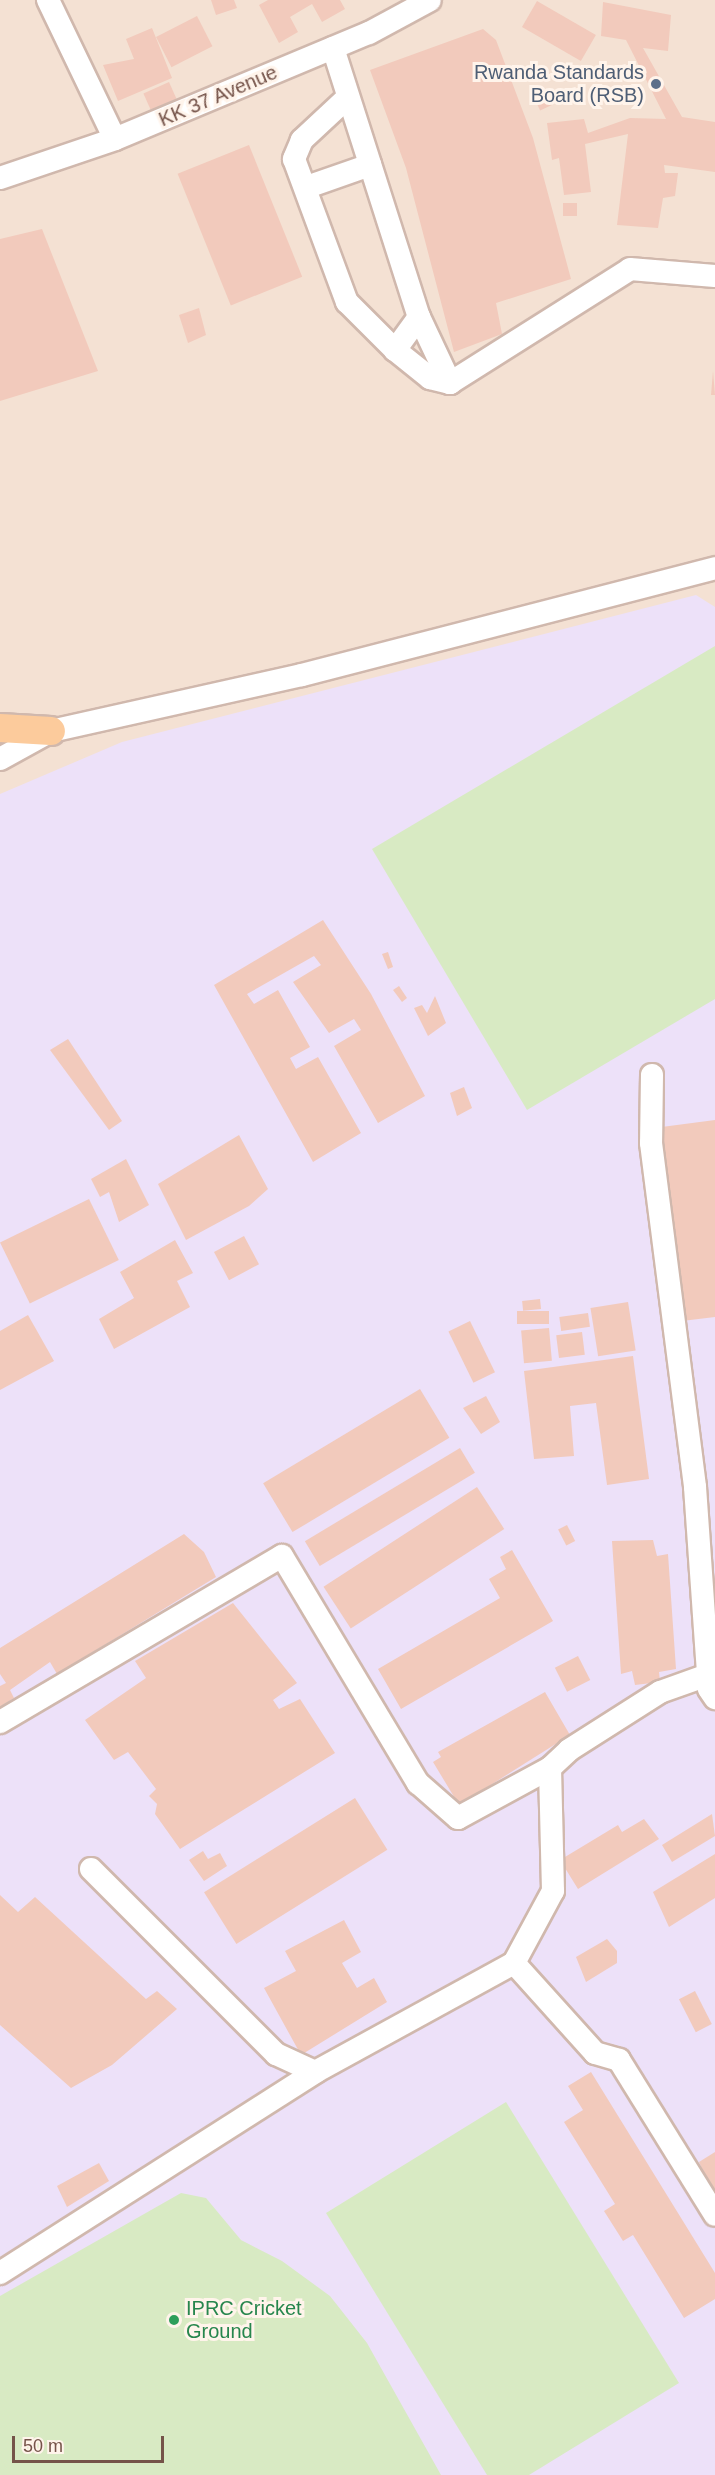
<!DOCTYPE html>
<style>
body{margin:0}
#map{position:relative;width:715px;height:2475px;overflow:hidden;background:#fcf0e4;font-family:Helvetica,sans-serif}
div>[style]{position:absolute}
.residential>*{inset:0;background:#f4e1d3;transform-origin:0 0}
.education>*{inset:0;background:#ede1f9}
.green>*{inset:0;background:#d8eac3}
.building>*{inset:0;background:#f2cabc;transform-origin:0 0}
.roads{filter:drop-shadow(2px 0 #d0b8ad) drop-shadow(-2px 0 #d0b8ad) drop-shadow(0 2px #d0b8ad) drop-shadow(0 -2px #d0b8ad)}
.minor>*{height:22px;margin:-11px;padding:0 11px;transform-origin:11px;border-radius:11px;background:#fff}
.major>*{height:28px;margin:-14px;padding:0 14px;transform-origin:14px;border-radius:14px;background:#fccb9c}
.dots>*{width:16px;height:16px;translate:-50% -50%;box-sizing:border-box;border:3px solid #fff4eb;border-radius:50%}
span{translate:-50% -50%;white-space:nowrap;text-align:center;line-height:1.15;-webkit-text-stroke:6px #fff4eb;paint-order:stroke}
.service-label{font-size:20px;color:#4e5e75}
.right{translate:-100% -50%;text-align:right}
.street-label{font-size:20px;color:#755349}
.leisure-label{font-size:20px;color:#27864d}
.left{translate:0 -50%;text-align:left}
.scale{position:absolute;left:12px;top:2436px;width:152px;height:27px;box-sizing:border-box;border:3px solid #755349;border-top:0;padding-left:8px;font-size:18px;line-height:21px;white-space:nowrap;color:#755349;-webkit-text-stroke:4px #fff4eb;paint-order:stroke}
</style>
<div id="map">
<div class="residential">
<div style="left:0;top:0;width:715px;height:2475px"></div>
</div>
<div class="education">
<div style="clip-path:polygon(696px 595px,715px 607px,715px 2475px,0 2475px,0 794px,122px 742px)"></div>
</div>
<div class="green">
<div style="clip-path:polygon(715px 646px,715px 999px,527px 1110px,372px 849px)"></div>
<div style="clip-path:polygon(506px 2102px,679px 2383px,529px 2475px,487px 2475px,326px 2213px)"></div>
<div style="clip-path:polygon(181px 2193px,206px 2198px,241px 2240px,282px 2261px,330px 2296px,367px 2343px,441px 2475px,0 2475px,0 2296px)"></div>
</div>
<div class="building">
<div style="clip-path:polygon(211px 0,234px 0,237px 8px,216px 15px)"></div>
<div style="clip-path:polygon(268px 0,340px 0,345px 9px,322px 22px,312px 4px,290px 17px,298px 32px,279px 43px,259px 5px)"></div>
<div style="left:537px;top:1px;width:68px;height:30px;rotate:30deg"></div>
<div style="clip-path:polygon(603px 2px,671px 15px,668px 51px,643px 48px,682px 117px,715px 122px,715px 172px,664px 165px,665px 173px,678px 173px,675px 196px,663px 198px,658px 228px,617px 225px,628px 134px,585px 144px,591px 192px,564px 195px,559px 158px,552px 160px,547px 123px,584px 119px,588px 133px,630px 118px,666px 119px,626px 40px,601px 36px)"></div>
<div style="left:197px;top:16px;width:34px;height:46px;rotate:63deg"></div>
<div style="clip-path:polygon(152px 28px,172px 78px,118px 101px,103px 65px,134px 59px,126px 39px)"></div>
<div style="clip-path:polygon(483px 29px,496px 40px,533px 138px,571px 279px,496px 303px,502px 334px,454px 352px,406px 168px,370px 70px)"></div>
<div style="left:169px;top:82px;width:20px;height:28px;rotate:66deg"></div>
<div style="left:543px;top:86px;width:21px;height:13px;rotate:65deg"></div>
<div style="left:249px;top:145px;width:142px;height:77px;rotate:68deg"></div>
<div style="left:563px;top:203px;width:14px;height:13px"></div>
<div style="clip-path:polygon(42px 229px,98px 371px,0 401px,0 239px)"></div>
<div style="clip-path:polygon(199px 308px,206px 335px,188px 343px,179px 315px)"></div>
<div style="clip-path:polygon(713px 371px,715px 395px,711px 395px)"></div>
<div style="clip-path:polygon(323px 920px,371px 994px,425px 1096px,378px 1123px,334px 1046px,361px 1030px,354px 1019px,329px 1033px,293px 982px,321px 965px,314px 956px,247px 994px,254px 1004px,278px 990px,310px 1047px,290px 1058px,296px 1069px,318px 1057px,361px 1133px,313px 1162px,214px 985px)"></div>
<div style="clip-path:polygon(388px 952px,393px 967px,388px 969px,382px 954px)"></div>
<div style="clip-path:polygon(399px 986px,407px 998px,402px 1002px,393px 990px)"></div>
<div style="clip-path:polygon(435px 996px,446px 1023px,428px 1036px,414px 1008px,422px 1005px,427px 1013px)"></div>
<div style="clip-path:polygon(68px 1039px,122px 1121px,109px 1130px,50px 1050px)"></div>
<div style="clip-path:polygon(464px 1087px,472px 1108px,457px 1116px,450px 1093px)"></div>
<div style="clip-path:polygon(715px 1120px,715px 1317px,682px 1321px,654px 1128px)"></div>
<div style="clip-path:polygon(239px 1135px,268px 1189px,249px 1206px,186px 1240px,158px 1184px)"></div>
<div style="clip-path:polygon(126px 1159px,149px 1205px,119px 1222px,109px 1192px,100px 1197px,91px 1179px)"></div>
<div style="left:89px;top:1199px;width:68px;height:99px;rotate:64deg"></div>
<div style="left:244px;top:1236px;width:32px;height:34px;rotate:62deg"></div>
<div style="clip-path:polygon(175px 1240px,193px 1273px,177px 1281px,190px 1307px,114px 1349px,99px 1319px,134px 1298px,120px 1272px)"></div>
<div style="left:540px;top:1299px;width:10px;height:18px;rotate:84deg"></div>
<div style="left:628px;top:1302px;width:49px;height:38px;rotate:81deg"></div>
<div style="left:549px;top:1311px;width:13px;height:32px;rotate:90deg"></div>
<div style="left:588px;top:1313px;width:14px;height:29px;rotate:82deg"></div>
<div style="clip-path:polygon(28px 1315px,54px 1361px,0 1390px,0 1331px)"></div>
<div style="left:470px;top:1321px;width:57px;height:24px;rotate:64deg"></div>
<div style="left:549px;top:1328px;width:33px;height:28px;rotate:85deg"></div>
<div style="left:582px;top:1332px;width:23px;height:26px;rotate:83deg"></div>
<div style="clip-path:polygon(633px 1356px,649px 1479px,607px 1485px,596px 1403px,570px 1406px,574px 1456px,534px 1459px,524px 1371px)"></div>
<div style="left:420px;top:1389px;width:57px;height:183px;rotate:59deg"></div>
<div style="clip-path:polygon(486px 1396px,500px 1422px,481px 1434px,463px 1408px)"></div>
<div style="left:460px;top:1448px;width:29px;height:181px;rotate:59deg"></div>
<div style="left:477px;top:1487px;width:50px;height:183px;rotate:57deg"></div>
<div style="left:567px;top:1525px;width:18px;height:10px;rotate:63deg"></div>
<div style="clip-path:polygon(184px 1534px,204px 1552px,216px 1577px,57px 1674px,50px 1662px,10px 1690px,14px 1698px,0 1707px,0 1686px,6px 1683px,0 1674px,0 1648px)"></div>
<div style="clip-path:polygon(653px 1540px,657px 1556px,668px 1554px,676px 1669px,659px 1672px,660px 1682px,635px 1685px,632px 1671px,621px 1674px,612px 1541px)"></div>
<div style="clip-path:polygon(512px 1550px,553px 1621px,401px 1709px,378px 1669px,500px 1598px,489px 1579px,506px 1569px,500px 1557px)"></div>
<div style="clip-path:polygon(233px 1603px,297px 1683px,273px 1700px,279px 1709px,300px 1699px,335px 1753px,180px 1849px,155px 1814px,157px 1804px,149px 1796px,156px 1789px,128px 1752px,114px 1760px,85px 1720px,146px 1678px,135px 1661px)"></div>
<div style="left:578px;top:1656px;width:27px;height:26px;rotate:63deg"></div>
<div style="clip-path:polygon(545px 1692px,570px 1735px,459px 1805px,433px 1762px,441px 1757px,438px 1752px)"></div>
<div style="left:355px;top:1798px;width:61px;height:178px;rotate:58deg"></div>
<div style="clip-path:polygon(712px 1814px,715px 1836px,672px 1862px,662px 1845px)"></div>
<div style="clip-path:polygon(644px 1819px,659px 1839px,578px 1889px,560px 1860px,618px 1825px,622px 1832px)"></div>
<div style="clip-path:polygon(203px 1851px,208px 1859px,220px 1853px,227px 1866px,204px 1881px,189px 1860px)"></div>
<div style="clip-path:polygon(715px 1854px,715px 1898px,669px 1927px,653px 1892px)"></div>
<div style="clip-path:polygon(0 1895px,18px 1912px,35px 1897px,146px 1999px,157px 1991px,177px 2009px,112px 2065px,71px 2088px,0 2025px)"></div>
<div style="clip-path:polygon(344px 1920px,361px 1952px,342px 1963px,357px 1988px,374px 1978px,387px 2002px,301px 2055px,264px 1988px,296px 1971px,285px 1951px)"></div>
<div style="clip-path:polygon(607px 1939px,617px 1951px,617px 1963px,586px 1982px,576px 1957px)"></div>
<div style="left:695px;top:1991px;width:37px;height:18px;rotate:63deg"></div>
<div style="clip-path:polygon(591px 2072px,715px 2273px,715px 2299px,684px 2318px,633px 2235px,623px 2241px,604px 2211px,615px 2204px,564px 2122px,583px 2110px,568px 2086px)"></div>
<div style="clip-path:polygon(715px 2152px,715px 2199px,699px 2162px)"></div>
<div style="clip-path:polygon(99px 2163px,109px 2181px,67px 2207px,57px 2186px)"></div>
</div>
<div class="roads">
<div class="minor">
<div style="left:48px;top:0;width:154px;rotate:64.3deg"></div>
<div style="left:333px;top:48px;width:282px;rotate:72.3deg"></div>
<div style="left:419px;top:317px;width:73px;rotate:64.8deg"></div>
<div style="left:450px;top:383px;width:213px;rotate:-32.3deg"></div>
<div style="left:630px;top:269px;width:85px;rotate:4.7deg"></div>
<div style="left:347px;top:98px;width:62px;rotate:137deg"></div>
<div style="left:302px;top:140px;width:21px;rotate:113deg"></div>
<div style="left:294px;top:159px;width:153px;rotate:69.7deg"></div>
<div style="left:347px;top:302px;width:68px;rotate:45deg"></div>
<div style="left:0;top:178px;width:121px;rotate:-18.7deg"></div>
<div style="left:115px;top:139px;width:275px;rotate:-22.7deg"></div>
<div style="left:369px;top:33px;width:69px;rotate:-28.4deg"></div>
<div style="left:307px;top:187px;width:67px;rotate:-19.2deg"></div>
<div style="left:419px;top:317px;width:41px;rotate:126deg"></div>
<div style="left:395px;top:350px;width:45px;rotate:38.7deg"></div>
<div style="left:430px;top:378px;width:21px;rotate:14deg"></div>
<div style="left:0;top:759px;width:58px;rotate:-28.8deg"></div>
<div style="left:51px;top:731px;width:257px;rotate:-12.6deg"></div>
<div style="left:302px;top:675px;width:427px;rotate:-14.5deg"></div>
<div style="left:652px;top:1075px;width:68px;rotate:90.8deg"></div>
<div style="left:651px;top:1143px;width:347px;rotate:82.7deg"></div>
<div style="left:695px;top:1487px;width:202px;rotate:86deg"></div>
<div style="left:709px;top:1689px;width:11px;rotate:56deg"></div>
<div style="left:0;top:1722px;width:327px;rotate:-30.5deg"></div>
<div style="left:282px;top:1556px;width:265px;rotate:59.1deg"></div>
<div style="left:418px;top:1783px;width:53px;rotate:41.2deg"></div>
<div style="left:458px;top:1818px;width:105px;rotate:-28.5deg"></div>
<div style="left:91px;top:1869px;width:262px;rotate:45deg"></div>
<div style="left:276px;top:2054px;width:43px;rotate:24.8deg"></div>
<div style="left:514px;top:1963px;width:121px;rotate:48deg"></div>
<div style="left:595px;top:2053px;width:25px;rotate:16deg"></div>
<div style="left:619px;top:2060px;width:182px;rotate:58.2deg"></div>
<div style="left:0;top:2273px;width:374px;rotate:-32.5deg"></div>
<div style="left:315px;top:2072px;width:227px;rotate:-28.7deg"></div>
<div style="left:514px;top:1963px;width:82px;rotate:-61.6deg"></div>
<div style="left:553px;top:1891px;width:123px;rotate:-91.4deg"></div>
<div style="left:550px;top:1768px;width:26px;rotate:-43deg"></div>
<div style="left:569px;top:1750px;width:108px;rotate:-32.5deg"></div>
<div style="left:660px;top:1692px;width:51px;rotate:-19.5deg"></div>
</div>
<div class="major">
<div style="left:0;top:728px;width:51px;rotate:3.4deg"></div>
</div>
</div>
<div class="dots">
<div style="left:656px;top:84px;background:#5c6f8a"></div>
<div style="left:174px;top:2320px;background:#2e9e5b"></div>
</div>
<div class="service-label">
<span class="right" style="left:644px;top:84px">Rwanda Standards<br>Board (RSB)</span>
</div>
<div class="street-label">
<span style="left:218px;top:96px;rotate:-23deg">KK 37 Avenue</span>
</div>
<div class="leisure-label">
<span class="left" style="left:186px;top:2320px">IPRC Cricket<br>Ground</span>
</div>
<div class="scale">50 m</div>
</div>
